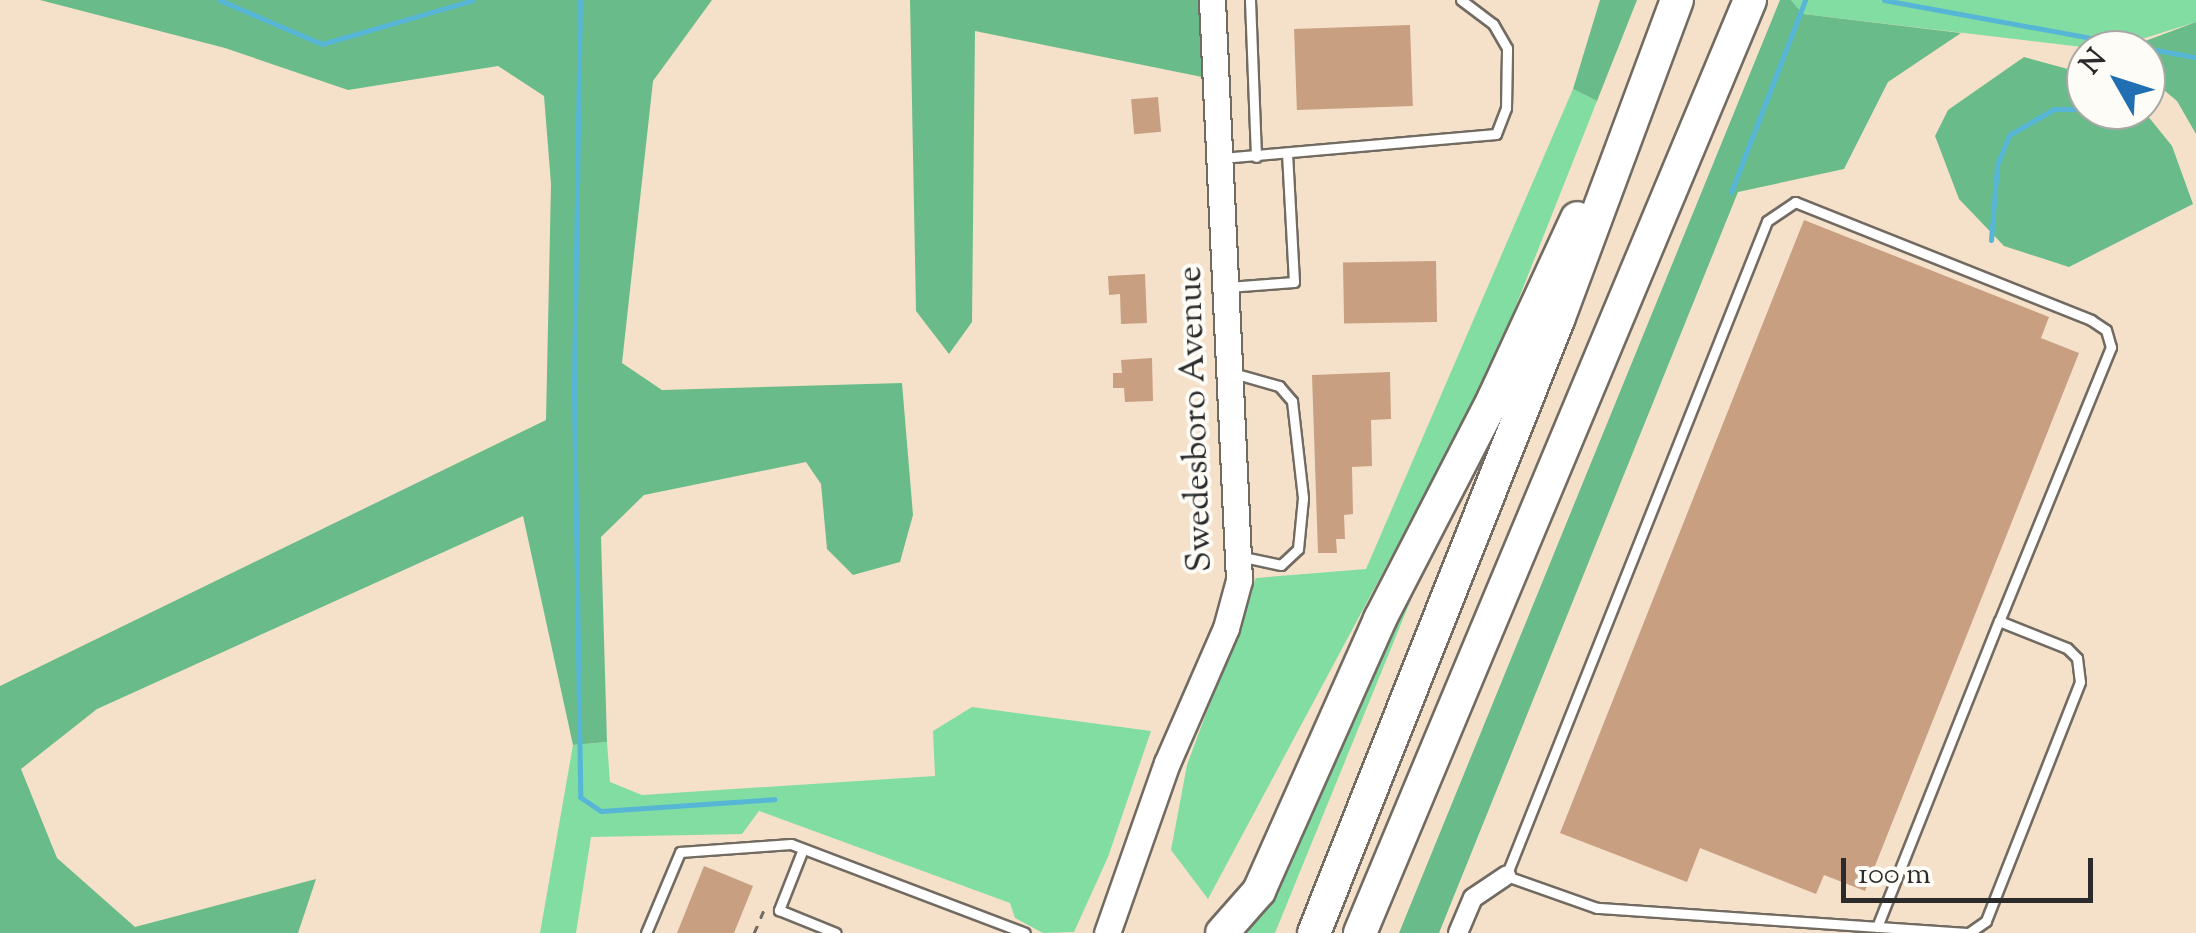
<!DOCTYPE html>
<style>
body{margin:0}
#map{position:relative;width:2196px;height:933px;overflow:hidden;background:#f5e1c9;font-family:"Sorts Mill Goudy",serif}
div>[style]{position:absolute}
.green>*{inset:0;background:#82dda3}
.forest>*{inset:0;background:#69bc89}
.stream>*{height:5px;margin:-2.5px;padding:0 2.5px;transform-origin:2.5px;border-radius:2.5px;background:#57b6d6}
.building>*{inset:0;background:#c89f81;transform-origin:0 0}
.path>*{height:2.5px;margin-top:-1.25px;transform-origin:0;background:repeating-linear-gradient(90deg,#726b62 0 8px,transparent 0 16px)}
.roads{filter:drop-shadow(2px 0 #726b62) drop-shadow(-2px 0 #726b62) drop-shadow(0 2px #726b62) drop-shadow(0 -2px #726b62)}
.lane>*{height:9px;margin:-4.5px;padding:0 4.5px;transform-origin:4.5px;border-radius:4.5px;background:#fff}
.street>*{height:18px;margin:-9px;padding:0 9px;transform-origin:9px;border-radius:9px;background:#fff}
.secondary>*{height:25px;margin:-12.5px;padding:0 12.5px;transform-origin:12.5px;border-radius:12.5px;background:#fff}
.highway>*{height:32px;margin:-16px;padding:0 16px;transform-origin:16px;border-radius:16px;background:#fff}
span{translate:-50% -50%;white-space:nowrap;text-align:center;line-height:1.15;-webkit-text-stroke:8px #fdfcf7;paint-order:stroke}
.street-label{font-size:35px;color:#2b2b2b}
.north{position:absolute;left:2066px;top:30px;width:100px;height:100px;box-sizing:border-box;background:#fdfcf7;border:2px solid #a9a8a5;border-radius:50%;rotate:309deg;font-size:28px;font-weight:700;line-height:40px;text-align:center;color:#2b2b2b}
.north::after{content:'';display:block;margin:auto;width:35px;height:45px;background:#1f6fb2;clip-path:polygon(50% 0,100% 100%,50% 72%,0 100%)}
.scale{position:absolute;left:1841px;top:858px;width:252px;height:45px;box-sizing:border-box;border:5px solid #2b2b2b;border-top:0;padding-left:12px;font-size:30px;line-height:35px;white-space:nowrap;color:#2b2b2b;-webkit-text-stroke:8px #fdfcf7;paint-order:stroke}
</style>
<div id="map">
<div class="green">
<div style="clip-path:polygon(1791px 0,2196px 0,2196px 22px,2107px 50px,1803px 14px)"></div>
<div style="clip-path:polygon(1573px 89px,1597px 101px,1488px 376px,1208px 899px,1171px 850px,1187px 765px,1256px 578px,1366px 569px)"></div>
<div style="clip-path:polygon(1402px 587px,1414px 592px,1275px 933px,1239px 933px)"></div>
<div style="clip-path:polygon(972px 707px,1151px 731px,1108px 857px,1074px 932px,1043px 933px,1015px 918px,1010px 903px,759px 811px,742px 834px,591px 837px,576px 933px,540px 933px,573px 745px,607px 742px,610px 782px,642px 795px,935px 776px,933px 731px)"></div>
</div>
<div class="forest">
<div style="clip-path:polygon(40px 0,712px 0,653px 81px,622px 363px,662px 390px,902px 383px,913px 515px,900px 562px,853px 575px,827px 549px,821px 484px,806px 462px,644px 495px,601px 537px,607px 742px,573px 745px,523px 516px,97px 709px,21px 769px,57px 858px,135px 927px,316px 879px,298px 933px,0 933px,0 686px,546px 420px,551px 184px,544px 96px,498px 66px,348px 90px,225px 48px)"></div>
<div style="clip-path:polygon(910px 0,1203px 0,1207px 78px,975px 31px,972px 322px,949px 354px,916px 311px)"></div>
<div style="clip-path:polygon(1600px 0,1637px 0,1597px 101px,1573px 89px)"></div>
<div style="clip-path:polygon(1780px 0,1791px 0,1803px 14px,1961px 33px,1888px 82px,1844px 169px,1738px 192px,1439px 933px,1399px 933px)"></div>
<div style="clip-path:polygon(2196px 22px,2196px 134px,2177px 101px,2146px 75px,2146px 50px,2121px 50px)"></div>
<div style="clip-path:polygon(2024px 57px,2086px 74px,2086px 110px,2143px 110px,2172px 146px,2193px 204px,2069px 267px,2004px 246px,1959px 199px,1935px 136px,1948px 110px)"></div>
</div>
<div class="stream">
<div style="left:219px;top:0;width:112px;rotate:23.1deg"></div>
<div style="left:322px;top:44px;width:157px;rotate:-16.2deg"></div>
<div style="left:580px;top:0;width:394px;rotate:90.9deg"></div>
<div style="left:574px;top:394px;width:403px;rotate:89.1deg"></div>
<div style="left:580px;top:797px;width:25px;rotate:34deg"></div>
<div style="left:601px;top:811px;width:174px;rotate:-3.9deg"></div>
<div style="left:1884px;top:0;width:317px;rotate:10.4deg"></div>
<div style="left:2110px;top:110px;width:28px;rotate:18deg"></div>
<div style="left:1731px;top:192px;width:206px;rotate:-68.9deg"></div>
<div style="left:1991px;top:240px;width:75px;rotate:-85.4deg"></div>
<div style="left:1997px;top:165px;width:32px;rotate:-68deg"></div>
<div style="left:2009px;top:135px;width:52px;rotate:-30deg"></div>
<div style="left:2054px;top:109px;width:32px"></div>
</div>
<div class="building">
<div style="left:1410px;top:25px;width:81px;height:116px;rotate:88deg"></div>
<div style="left:1158px;top:97px;width:35px;height:27px;rotate:85deg"></div>
<div style="clip-path:polygon(1804px 220px,2049px 317px,2041px 338px,2079px 353px,1865px 891px,1824px 875px,1816px 894px,1700px 848px,1687px 882px,1560px 833px)"></div>
<div style="left:1436px;top:261px;width:61px;height:93px;rotate:89deg"></div>
<div style="clip-path:polygon(1145px 274px,1147px 323px,1121px 324px,1120px 294px,1109px 295px,1108px 276px)"></div>
<div style="clip-path:polygon(1152px 358px,1153px 401px,1125px 402px,1124px 388px,1113px 388px,1113px 373px,1122px 373px,1121px 360px)"></div>
<div style="clip-path:polygon(1390px 372px,1391px 419px,1371px 420px,1372px 466px,1352px 467px,1353px 514px,1344px 515px,1345px 539px,1336px 539px,1337px 553px,1318px 553px,1312px 375px)"></div>
<div style="clip-path:polygon(704px 866px,753px 886px,734px 933px,677px 933px)"></div>
</div>
<div class="path">
<div style="left:754px;top:933px;width:28px;rotate:-67deg"></div>
</div>
<div class="roads">
<div class="lane">
<div style="left:1250px;top:0;width:157px;rotate:87.8deg"></div>
<div style="left:1222px;top:158px;width:275px;rotate:-5deg"></div>
<div style="left:1496px;top:134px;width:28px;rotate:-69deg"></div>
<div style="left:1506px;top:108px;width:60px;rotate:-89deg"></div>
<div style="left:1507px;top:48px;width:28px;rotate:-120deg"></div>
<div style="left:1493px;top:24px;width:40px;rotate:-143deg"></div>
<div style="left:1228px;top:287px;width:66px;rotate:-4.3deg"></div>
<div style="left:1294px;top:282px;width:128px;rotate:-93.1deg"></div>
<div style="left:1233px;top:373px;width:48px;rotate:15.8deg"></div>
<div style="left:1279px;top:386px;width:20px;rotate:49deg"></div>
<div style="left:1292px;top:401px;width:98px;rotate:83.5deg"></div>
<div style="left:1303px;top:498px;width:51px;rotate:95.6deg"></div>
<div style="left:1298px;top:549px;width:23px;rotate:137deg"></div>
<div style="left:1281px;top:565px;width:39px;rotate:-168deg"></div>
<div style="left:803px;top:849px;width:66px;rotate:111.5deg"></div>
<div style="left:779px;top:910px;width:61px;rotate:22deg"></div>
<div style="left:1877px;top:927px;width:329px;rotate:-68.3deg"></div>
<div style="left:646px;top:933px;width:88px;rotate:-67.2deg"></div>
<div style="left:680px;top:852px;width:111px;rotate:-4.1deg"></div>
<div style="left:791px;top:844px;width:250px;rotate:20.8deg"></div>
<div style="left:1966px;top:933px;width:370px;rotate:-176.1deg"></div>
<div style="left:1597px;top:908px;width:96px;rotate:-160.6deg"></div>
<div style="left:1506px;top:876px;width:705px;rotate:-68.27deg"></div>
<div style="left:1767px;top:221px;width:34px;rotate:-34deg"></div>
<div style="left:1795px;top:202px;width:319px;rotate:21.7deg"></div>
<div style="left:2091px;top:320px;width:18px;rotate:34deg"></div>
<div style="left:2106px;top:330px;width:18px;rotate:74deg"></div>
<div style="left:2111px;top:347px;width:296px;rotate:112.2deg"></div>
<div style="left:1999px;top:621px;width:73px;rotate:21.7deg"></div>
<div style="left:2067px;top:648px;width:14px;rotate:45deg"></div>
<div style="left:2077px;top:658px;width:24px;rotate:83deg"></div>
<div style="left:2080px;top:682px;width:257px;rotate:111.5deg"></div>
<div style="left:1986px;top:921px;width:21px;rotate:145deg"></div>
</div>
<div class="street">
<div style="left:1458px;top:933px;width:38px;rotate:-67deg"></div>
<div style="left:1473px;top:898px;width:40px;rotate:-34deg"></div>
</div>
<div class="secondary">
<div style="left:1107px;top:933px;width:180px;rotate:-70.6deg"></div>
<div style="left:1167px;top:763px;width:147px;rotate:-66.4deg"></div>
<div style="left:1226px;top:628px;width:50px;rotate:-74.8deg"></div>
<div style="left:1239px;top:580px;width:581px;rotate:-92.67deg"></div>
</div>
<div class="highway">
<div style="left:1222px;top:933px;width:56px;rotate:-48.6deg"></div>
<div style="left:1259px;top:891px;width:298px;rotate:-66deg"></div>
<div style="left:1380px;top:619px;width:249px;rotate:-62.7deg"></div>
<div style="left:1494px;top:398px;width:198px;rotate:-65.2deg"></div>
<div style="left:1314px;top:933px;width:660px;rotate:-68.3deg"></div>
<div style="left:1558px;top:320px;width:341px;rotate:-69.6deg"></div>
<div style="left:1360px;top:933px;width:1011px;rotate:-67.31deg"></div>
</div>
</div>
<div class="street-label">
<span style="left:1197px;top:419px;rotate:-92deg">Swedesboro Avenue</span>
</div>
<div class="north">N</div>
<div class="scale">100 m</div>
</div>
